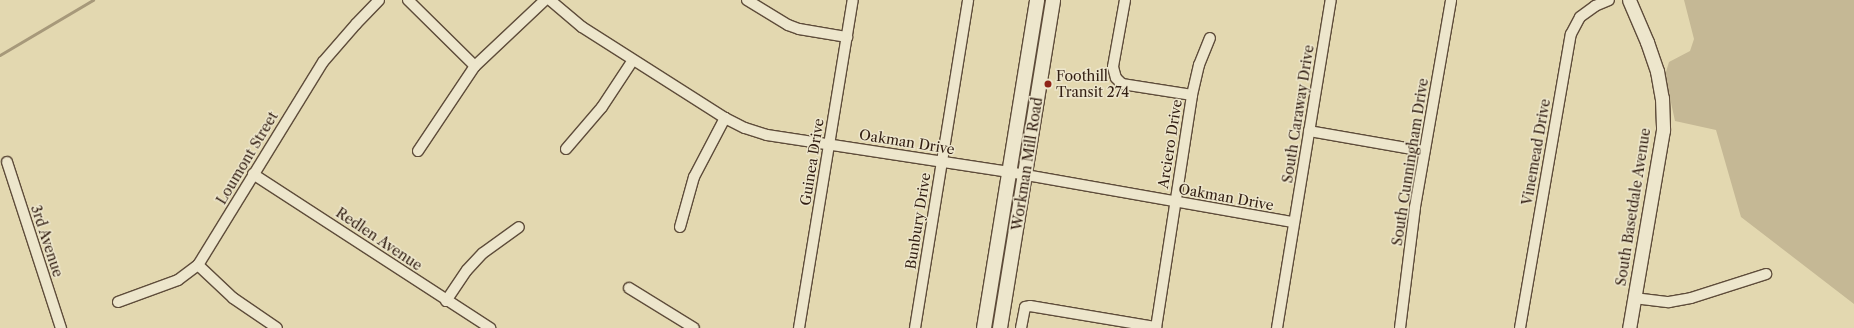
<!DOCTYPE html>
<style>
body{margin:0}
#map{position:relative;width:1854px;height:328px;overflow:hidden;background:#e3d8b0;font-family:"Libre Caslon Text",serif}
div>[style]{position:absolute}
.green>*{inset:0;background:#c5b895}
.stream>*{height:2.5px;margin:-1.25px;padding:0 1.25px;transform-origin:1.25px;border-radius:1.25px;background:#a7997a}
.roads{filter:drop-shadow(1px 0 #5e4c3a) drop-shadow(-1px 0 #5e4c3a) drop-shadow(0 1px #5e4c3a) drop-shadow(0 -1px #5e4c3a)}
.minor>*{height:10px;margin:-5px;padding:0 5px;transform-origin:5px;border-radius:5px;background:#ede6cc}
.tertiary>*{height:13px;margin:-6.5px;padding:0 6.5px;transform-origin:6.5px;border-radius:6.5px;background:#ede6cc}
.secondary>*{height:14px;margin:-7px;padding:0 7px;transform-origin:7px;border-radius:7px;background:#ede6cc}
.dots>*{width:11px;height:11px;translate:-50% -50%;box-sizing:border-box;border:2px solid #ede6cc;border-radius:50%}
span{translate:-50% -50%;white-space:nowrap;text-align:center;line-height:1.15;-webkit-text-stroke:3px #ede6cc;paint-order:stroke}
.poi-label{font-size:14px;color:#321e12}
.left{translate:0 -50%;text-align:left}
.street-label{font-size:14px;color:#321e12}
</style>
<div id="map">
<div class="green">
<div style="clip-path:polygon(1684px 0,1854px 0,1854px 304px,1741px 217px,1716px 130px,1675px 121px,1665px 75px,1669px 62px,1690px 51px,1694px 39px)"></div>
</div>
<div class="stream">
<div style="left:0;top:55px;width:108px;rotate:-30.6deg"></div>
</div>
<div class="roads">
<div class="minor">
<div style="left:408px;top:0;width:94px;rotate:44.6deg"></div>
<div style="left:550px;top:0;width:42px;rotate:40.2deg"></div>
<div style="left:582px;top:27px;width:169px;rotate:32.5deg"></div>
<div style="left:725px;top:118px;width:22px;rotate:27deg"></div>
<div style="left:745px;top:128px;width:23px;rotate:18deg"></div>
<div style="left:767px;top:135px;width:245px;rotate:8.7deg"></div>
<div style="left:1009px;top:172px;width:289px;rotate:10deg"></div>
<div style="left:747px;top:0;width:48px;rotate:31.4deg"></div>
<div style="left:788px;top:25px;width:12px;rotate:20deg"></div>
<div style="left:799px;top:29px;width:49px;rotate:9.5deg"></div>
<div style="left:1125px;top:0;width:68px;rotate:100.2deg"></div>
<div style="left:1113px;top:67px;width:11px;rotate:75deg"></div>
<div style="left:1116px;top:78px;width:8px;rotate:45deg"></div>
<div style="left:1122px;top:84px;width:71px;rotate:8.9deg"></div>
<div style="left:1309px;top:131px;width:117px;rotate:9.9deg"></div>
<div style="left:566px;top:149px;width:55px;rotate:-49.4deg"></div>
<div style="left:602px;top:107px;width:56px;rotate:-56.6deg"></div>
<div style="left:418px;top:151px;width:102px;rotate:-56.2deg"></div>
<div style="left:475px;top:66px;width:96px;rotate:-43.3deg"></div>
<div style="left:7px;top:162px;width:175px;rotate:72deg"></div>
<div style="left:253px;top:174px;width:283px;rotate:33deg"></div>
<div style="left:680px;top:227px;width:52px;rotate:-74.4deg"></div>
<div style="left:694px;top:177px;width:67px;rotate:-62.3deg"></div>
<div style="left:198px;top:265px;width:48px;rotate:43.3deg"></div>
<div style="left:233px;top:298px;width:53px;rotate:34.3deg"></div>
<div style="left:629px;top:288px;width:76px;rotate:31.6deg"></div>
<div style="left:1634px;top:298px;width:35px;rotate:7deg"></div>
<div style="left:1669px;top:302px;width:22px;rotate:-10deg"></div>
<div style="left:1691px;top:298px;width:79px;rotate:-17.7deg"></div>
<div style="left:446px;top:301px;width:37px;rotate:-56deg"></div>
<div style="left:467px;top:270px;width:23px;rotate:-47deg"></div>
<div style="left:483px;top:253px;width:44px;rotate:-35.8deg"></div>
<div style="left:118px;top:302px;width:64px;rotate:-20.1deg"></div>
<div style="left:178px;top:280px;width:25px;rotate:-37deg"></div>
<div style="left:198px;top:265px;width:238px;rotate:-58.4deg"></div>
<div style="left:323px;top:62px;width:50px;rotate:-49deg"></div>
<div style="left:356px;top:24px;width:33px;rotate:-46deg"></div>
<div style="left:799px;top:328px;width:332px;rotate:-80.7deg"></div>
<div style="left:915px;top:328px;width:332px;rotate:-80.8deg"></div>
<div style="left:1021px;top:328px;width:21px;rotate:-79deg"></div>
<div style="left:1025px;top:307px;width:5px;rotate:-11deg"></div>
<div style="left:1030px;top:306px;width:128px;rotate:9.5deg"></div>
<div style="left:1156px;top:328px;width:236px;rotate:-81.2deg"></div>
<div style="left:1192px;top:95px;width:31px;rotate:-77deg"></div>
<div style="left:1199px;top:65px;width:29px;rotate:-68deg"></div>
<div style="left:1277px;top:328px;width:332px;rotate:-80.7deg"></div>
<div style="left:1400px;top:328px;width:122px;rotate:-82.9deg"></div>
<div style="left:1415px;top:207px;width:210px;rotate:-80.1deg"></div>
<div style="left:1520px;top:328px;width:298px;rotate:-80.2deg"></div>
<div style="left:1571px;top:34px;width:19px;rotate:-62deg"></div>
<div style="left:1580px;top:17px;width:19px;rotate:-36deg"></div>
<div style="left:1595px;top:6px;width:15px;rotate:-23deg"></div>
</div>
<div class="tertiary">
<div style="left:1629px;top:0;width:46px;rotate:66.8deg"></div>
<div style="left:1647px;top:42px;width:31px;rotate:71deg"></div>
<div style="left:1657px;top:71px;width:27px;rotate:80deg"></div>
<div style="left:1662px;top:98px;width:32px;rotate:88deg"></div>
<div style="left:1663px;top:130px;width:201px;rotate:99.7deg"></div>
</div>
<div class="secondary">
<div style="left:984px;top:328px;width:332px;rotate:-80.8deg"></div>
<div style="left:1000px;top:328px;width:332px;rotate:-80.8deg"></div>
</div>
</div>
<div class="dots">
<div style="left:1048px;top:84px;background:#8f2418"></div>
</div>
<div class="poi-label">
<span class="left" style="left:1056px;top:84px">Foothill<br>Transit 274</span>
</div>
<div class="street-label">
<span style="left:1298px;top:114px;rotate:-81deg">South Caraway Drive</span>
<span style="left:907px;top:142px;rotate:9deg">Oakman Drive</span>
<span style="left:1170px;top:144px;rotate:-81deg">Arciero Drive</span>
<span style="left:1536px;top:152px;rotate:-80deg">Vinemead Drive</span>
<span style="left:247px;top:158px;rotate:-59deg">Loumont Street</span>
<span style="left:812px;top:162px;rotate:-81deg">Guinea Drive</span>
<span style="left:1410px;top:162px;rotate:-81deg">South Cunningham Drive</span>
<span style="left:1027px;top:164px;rotate:-81deg">Workman Mill Road</span>
<span style="left:1226px;top:197px;rotate:10deg">Oakman Drive</span>
<span style="left:1633px;top:207px;rotate:-81deg">South Basetdale Avenue</span>
<span style="left:918px;top:221px;rotate:-81deg">Bunbury Drive</span>
<span style="left:379px;top:239px;rotate:34deg">Redlen Avenue</span>
<span style="left:47px;top:241px;rotate:72deg">3rd Avenue</span>
</div>
</div>
